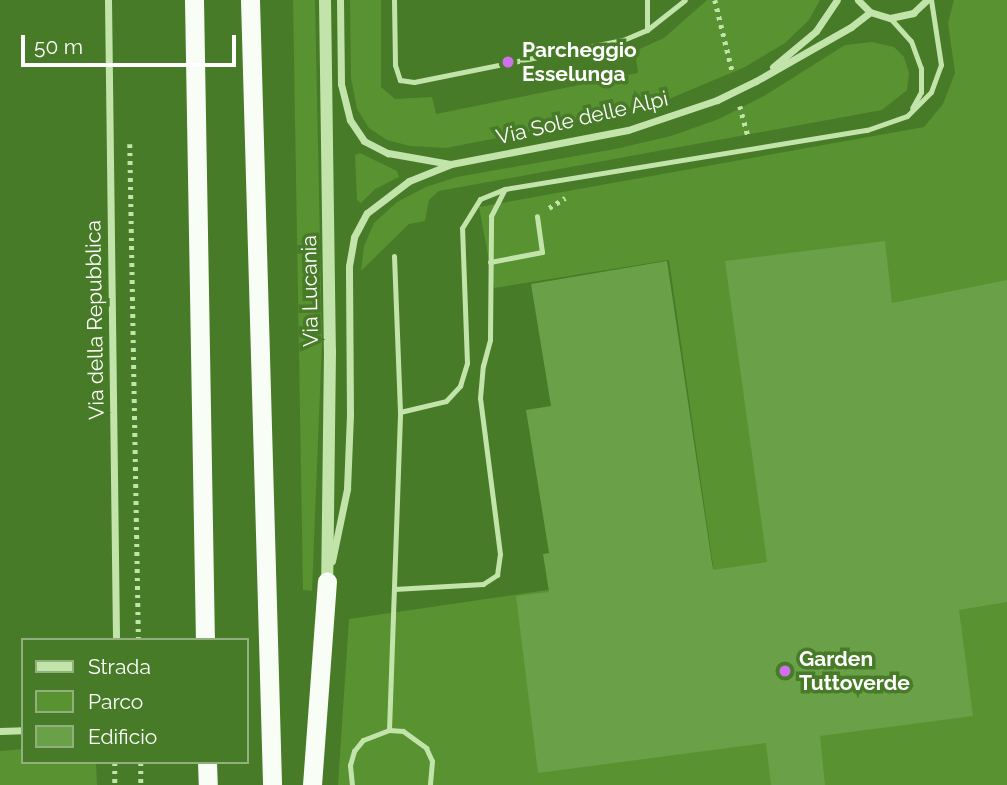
<!DOCTYPE html>
<style>
body{margin:0}
#map{position:relative;width:1007px;height:785px;overflow:hidden;background:#477b27;font-family:Raleway,sans-serif}
div>[style]{position:absolute}
.green>*{inset:0;background:#589231}
.building>*{inset:0;background:#6aa047}
.path>*{height:4.5px;margin-top:-2.25px;transform-origin:0;background:repeating-linear-gradient(90deg,#c2e4ab 0 3.5px,transparent 0 8.5px)}
.service>*{height:5px;margin:-2.5px;padding:0 2.5px;transform-origin:2.5px;border-radius:2.5px;background:#c2e4ab}
.minor>*{height:7px;margin:-3.5px;padding:0 3.5px;transform-origin:3.5px;border-radius:3.5px;background:#c2e4ab}
.tertiary>*{height:12px;margin:-6px;padding:0 6px;transform-origin:6px;border-radius:6px;background:#c2e4ab}
.trunk>*{height:19px;margin:-9.5px;padding:0 9.5px;transform-origin:9.5px;border-radius:9.5px;background:#f8fef5}
.dots>*{width:19px;height:19px;translate:-50% -50%;box-sizing:border-box;border:4px solid #477b27;border-radius:50%}
span{translate:-50% -50%;white-space:nowrap;text-align:center;line-height:1.15;-webkit-text-stroke:7px #477b27;paint-order:stroke}
.poi-label{font-size:21px;color:#fff;font-weight:700}
.left{translate:0 -50%;text-align:left}
.street-label{font-size:21px;color:#fff}
.legend{position:absolute;left:21px;top:638px;width:228px;height:126px;box-sizing:border-box;background:#477b27;border:2px solid #91b07d;margin:0;padding:9px 12px;list-style:none;font-size:21px;color:#fff}
.legend li{display:flex;align-items:center;gap:14px;height:35px}
.legend b{width:35px;border:2px solid #91b07d}
.scale{position:absolute;left:21px;top:35px;width:215px;height:32px;box-sizing:border-box;border:4px solid #fff;border-top:0;padding-left:9px;font-size:21px;line-height:24px;white-space:nowrap;color:#fff;-webkit-text-stroke:5px #477b27;paint-order:stroke}
</style>
<div id="map">
<div class="green">
<div style="clip-path:polygon(293px 0,315px 0,322px 341px,312px 591px,303px 590px)"></div>
<div style="clip-path:polygon(350px 0,381px 0,381px 87px,395px 99px,432px 97px,436px 114px,638px 73px,635px 51px,664px 38px,707px 0,820px 0,809px 20px,785px 43px,745px 67px,669px 99px,626px 113px,446px 148px,410px 146px,387px 140px,369px 128px,357px 109px,351px 78px)"></div>
<div style="clip-path:polygon(954px 0,1007px 0,1007px 785px,338px 785px,349px 619px,713px 566px,669px 260px,494px 288px,479px 207px,924px 127px,943px 104px,955px 73px,948px 23px)"></div>
<div style="clip-path:polygon(872px 42px,894px 47px,904px 57px,909px 73px,907px 90px,882px 110px,439px 191px,429px 200px,425px 221px,409px 224px,361px 271px,364px 246px,374px 223px,397px 202px,426px 187px,457px 177px,615px 149px,671px 136px,719px 119px,764px 96px,845px 45px)"></div>
<div style="clip-path:polygon(360px 153px,397px 171px,399px 177px,375px 189px,361px 203px,357px 200px,355px 155px)"></div>
<div style="clip-path:polygon(23px 749px,23px 762px,96px 762px,97px 785px,0 785px,0 751px)"></div>
</div>
<div class="building">
<div style="clip-path:polygon(885px 241px,892px 303px,1007px 280px,1007px 602px,959px 610px,973px 716px,820px 736px,825px 785px,771px 785px,766px 743px,538px 773px,516px 596px,549px 592px,543px 554px,549px 553px,526px 410px,551px 406px,531px 284px,667px 261px,713px 570px,767px 562px,725px 261px)"></div>
</div>
<div class="path">
<div style="left:715px;top:0;width:76px;rotate:76.3deg"></div>
<div style="left:740px;top:106px;width:30px;rotate:75deg"></div>
<div style="left:130px;top:144px;width:496px;rotate:89deg"></div>
<div style="left:549px;top:208px;width:19px;rotate:-32deg"></div>
<div style="left:115px;top:762px;width:23px;rotate:90deg"></div>
<div style="left:141px;top:762px;width:23px;rotate:90deg"></div>
</div>
<div class="service">
<div style="left:394px;top:0;width:65px;rotate:89.1deg"></div>
<div style="left:395px;top:65px;width:16px;rotate:72deg"></div>
<div style="left:400px;top:80px;width:14px;rotate:8deg"></div>
<div style="left:414px;top:82px;width:213px;rotate:-11.4deg"></div>
<div style="left:623px;top:40px;width:26px;rotate:-23deg"></div>
<div style="left:647px;top:30px;width:48px;rotate:-38.3deg"></div>
<div style="left:647px;top:0;width:30px;rotate:90deg"></div>
<div style="left:890px;top:18px;width:31px;rotate:48deg"></div>
<div style="left:911px;top:41px;width:29px;rotate:70deg"></div>
<div style="left:921px;top:68px;width:24px;rotate:90deg"></div>
<div style="left:921px;top:92px;width:18px;rotate:119deg"></div>
<div style="left:490px;top:262px;width:53px;rotate:-10.9deg"></div>
<div style="left:542px;top:252px;width:36px;rotate:-98deg"></div>
<div style="left:400px;top:412px;width:47px;rotate:-13.4deg"></div>
<div style="left:446px;top:401px;width:21px;rotate:-47deg"></div>
<div style="left:460px;top:386px;width:24px;rotate:-73deg"></div>
<div style="left:467px;top:363px;width:135px;rotate:-92.1deg"></div>
<div style="left:462px;top:228px;width:34px;rotate:-58deg"></div>
<div style="left:480px;top:199px;width:27px;rotate:-22deg"></div>
<div style="left:505px;top:189px;width:367px;rotate:-9.3deg"></div>
<div style="left:867px;top:130px;width:42px;rotate:-19.3deg"></div>
<div style="left:907px;top:116px;width:34px;rotate:-45deg"></div>
<div style="left:931px;top:92px;width:29px;rotate:-70deg"></div>
<div style="left:941px;top:65px;width:66px;rotate:-98.7deg"></div>
<div style="left:394px;top:589px;width:89px;rotate:-3.2deg"></div>
<div style="left:483px;top:584px;width:17px;rotate:-33deg"></div>
<div style="left:497px;top:575px;width:21px;rotate:-82deg"></div>
<div style="left:500px;top:554px;width:157px;rotate:-97.3deg"></div>
<div style="left:480px;top:398px;width:32px;rotate:-85deg"></div>
<div style="left:483px;top:366px;width:27px;rotate:-75deg"></div>
<div style="left:490px;top:340px;width:124px;rotate:-89.5deg"></div>
<div style="left:491px;top:216px;width:30px;rotate:-63deg"></div>
<div style="left:389px;top:730px;width:318px;rotate:-88deg"></div>
<div style="left:400px;top:412px;width:156px;rotate:-92.2deg"></div>
<div style="left:352px;top:785px;width:20px;rotate:-96deg"></div>
<div style="left:350px;top:765px;width:15px;rotate:-74deg"></div>
<div style="left:354px;top:751px;width:14px;rotate:-51deg"></div>
<div style="left:363px;top:740px;width:28px;rotate:-21deg"></div>
<div style="left:389px;top:730px;width:14px;rotate:4deg"></div>
<div style="left:403px;top:731px;width:29px;rotate:36deg"></div>
<div style="left:426px;top:748px;width:14px;rotate:65deg"></div>
<div style="left:432px;top:761px;width:24px;rotate:95deg"></div>
</div>
<div class="minor">
<div style="left:108px;top:0;width:640px;rotate:89.28deg"></div>
<div style="left:340px;top:0;width:84px;rotate:89.3deg"></div>
<div style="left:341px;top:84px;width:37px;rotate:76deg"></div>
<div style="left:350px;top:120px;width:25px;rotate:56deg"></div>
<div style="left:364px;top:141px;width:27px;rotate:27deg"></div>
<div style="left:388px;top:153px;width:63px;rotate:10.1deg"></div>
<div style="left:858px;top:0;width:17px;rotate:45deg"></div>
<div style="left:870px;top:12px;width:21px;rotate:17deg"></div>
<div style="left:890px;top:18px;width:24px;rotate:-12deg"></div>
<div style="left:913px;top:13px;width:19px;rotate:-43deg"></div>
<div style="left:773px;top:67px;width:56px;rotate:-39.9deg"></div>
<div style="left:816px;top:31px;width:37px;rotate:-56deg"></div>
<div style="left:332px;top:561px;width:74px;rotate:-78.2deg"></div>
<div style="left:347px;top:489px;width:74px;rotate:-87.7deg"></div>
<div style="left:350px;top:415px;width:149px;rotate:-90.4deg"></div>
<div style="left:349px;top:266px;width:29px;rotate:-80deg"></div>
<div style="left:354px;top:237px;width:27px;rotate:-62deg"></div>
<div style="left:367px;top:213px;width:53px;rotate:-37.3deg"></div>
<div style="left:409px;top:181px;width:45px;rotate:-22deg"></div>
<div style="left:451px;top:164px;width:180px;rotate:-10.9deg"></div>
<div style="left:628px;top:130px;width:94px;rotate:-18.6deg"></div>
<div style="left:717px;top:100px;width:43px;rotate:-26deg"></div>
<div style="left:756px;top:81px;width:109px;rotate:-29.6deg"></div>
<div style="left:851px;top:27px;width:24px;rotate:-38deg"></div>
<div style="left:0;top:731px;width:23px;rotate:-2deg"></div>
</div>
<div class="tertiary">
<div style="left:325px;top:0;width:351px;rotate:89.2deg"></div>
<div style="left:330px;top:351px;width:231px;rotate:90.7deg"></div>
</div>
<div class="trunk">
<div style="left:194px;top:0;width:640px;rotate:89.02deg"></div>
<div style="left:250px;top:0;width:785px;rotate:88.39deg"></div>
<div style="left:207px;top:762px;width:23px;rotate:88deg"></div>
<div style="left:312px;top:785px;width:204px;rotate:-85.8deg"></div>
</div>
<div class="dots">
<div style="left:508px;top:62px;background:#cf71ec"></div>
<div style="left:785px;top:671px;background:#cf71ec"></div>
</div>
<div class="poi-label">
<span class="left" style="left:522px;top:62px">Parcheggio<br>Esselunga</span>
<span class="left" style="left:799px;top:671px">Garden<br>Tuttoverde</span>
</div>
<div class="street-label">
<span style="left:582px;top:118px;rotate:-13deg">Via Sole delle Alpi</span>
<span style="left:310px;top:291px;rotate:-91deg">Via Lucania</span>
<span style="left:95px;top:320px;rotate:-91deg">Via della Repubblica</span>
</div>
<ul class="legend">
<li><b style="height:9px;background:#c2e4ab"></b>Strada</li>
<li><b style="height:19px;background:#589231"></b>Parco</li>
<li><b style="height:19px;background:#6aa047"></b>Edificio</li>
</ul>
<div class="scale">50 m</div>
</div>
